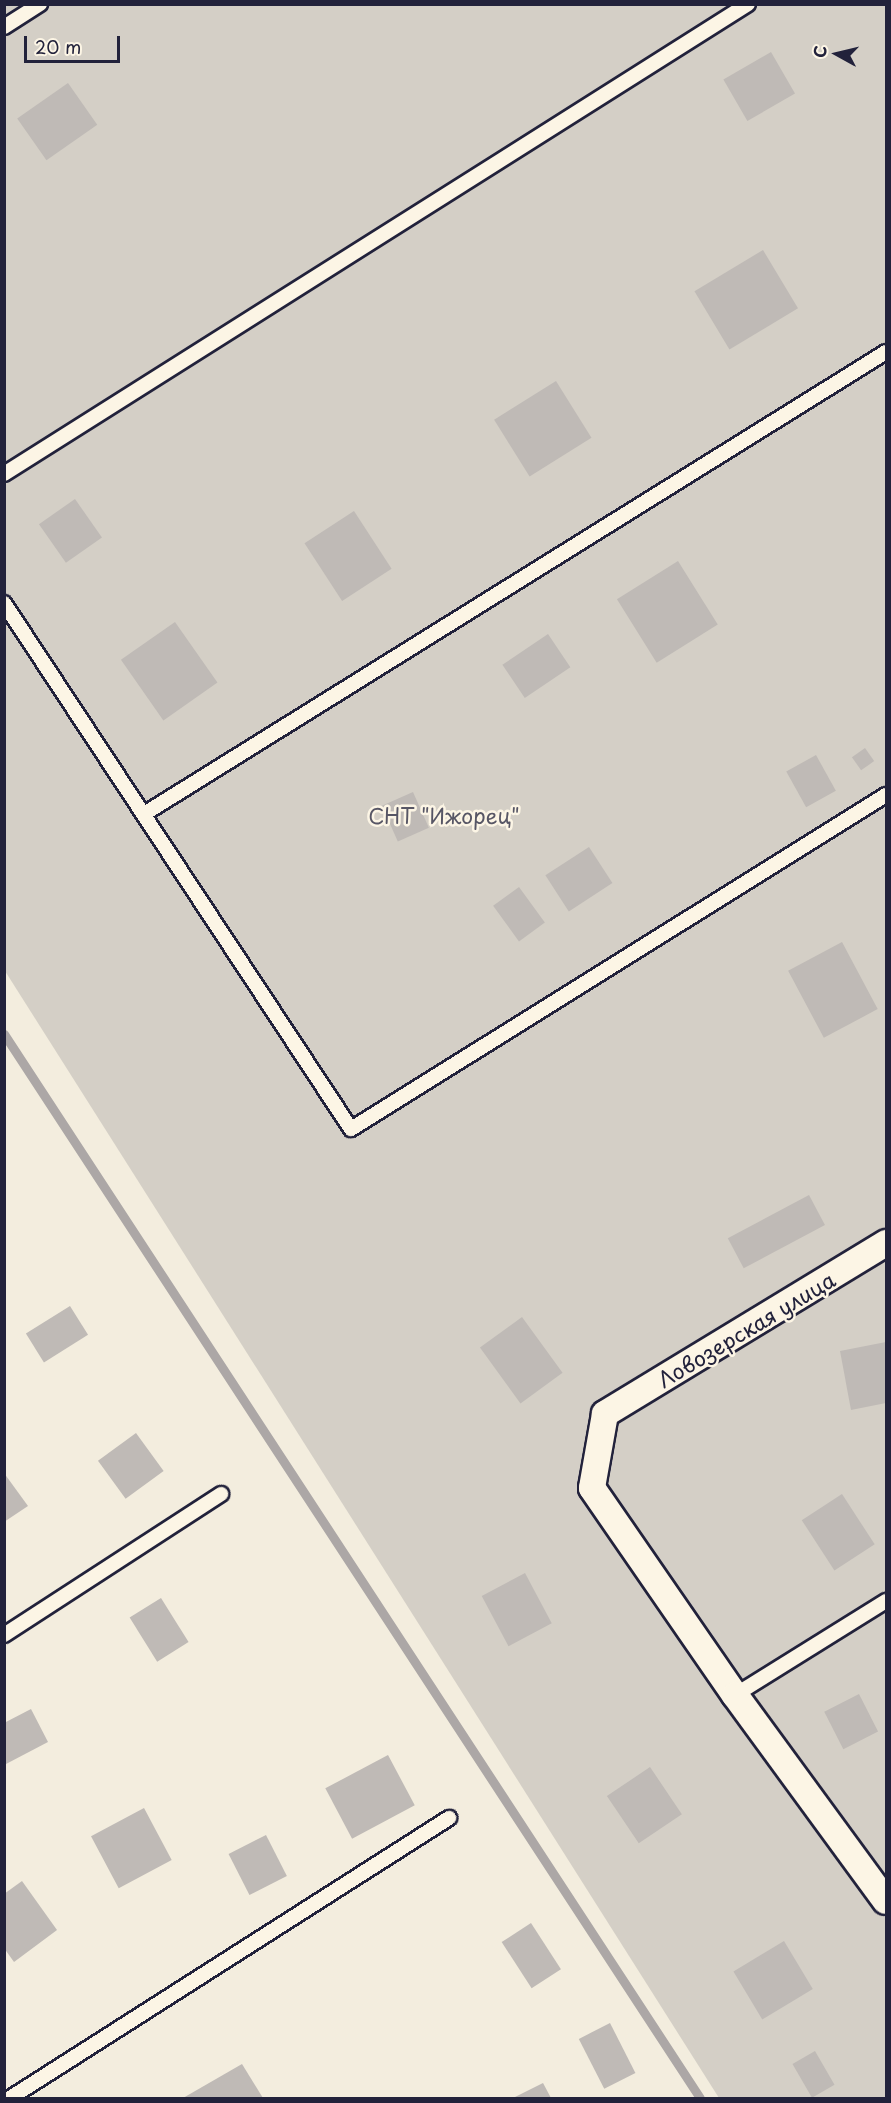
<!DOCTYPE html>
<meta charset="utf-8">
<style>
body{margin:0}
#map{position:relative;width:891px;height:2103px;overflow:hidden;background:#f3edde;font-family:"Playpen Sans",sans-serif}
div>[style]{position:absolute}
.green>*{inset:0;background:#d4cfc6}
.stream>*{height:9px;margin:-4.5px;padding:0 4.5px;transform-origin:4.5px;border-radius:4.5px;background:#aca7a6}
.building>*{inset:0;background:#bfbab6;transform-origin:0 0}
.roads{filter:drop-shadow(2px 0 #22223b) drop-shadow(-2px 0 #22223b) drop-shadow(0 2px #22223b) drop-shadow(0 -2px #22223b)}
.lane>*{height:14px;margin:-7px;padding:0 7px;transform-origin:7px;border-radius:7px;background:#fcf5e5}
.street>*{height:26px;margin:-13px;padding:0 13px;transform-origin:13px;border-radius:13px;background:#fcf5e5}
span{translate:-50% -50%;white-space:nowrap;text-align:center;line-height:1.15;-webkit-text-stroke:5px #fcf5e5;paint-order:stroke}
.park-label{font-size:21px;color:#575665}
.street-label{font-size:21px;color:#22223b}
.frame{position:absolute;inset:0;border:6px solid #22223b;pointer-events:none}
.north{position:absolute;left:807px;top:24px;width:60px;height:60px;-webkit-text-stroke:4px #fcf5e5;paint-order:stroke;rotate:278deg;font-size:16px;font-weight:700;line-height:24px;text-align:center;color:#22223b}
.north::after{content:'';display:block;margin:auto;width:21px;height:27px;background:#22223b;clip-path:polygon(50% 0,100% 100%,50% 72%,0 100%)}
.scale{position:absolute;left:24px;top:36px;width:96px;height:27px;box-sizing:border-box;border:3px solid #22223b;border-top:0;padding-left:8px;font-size:18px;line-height:21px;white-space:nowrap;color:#22223b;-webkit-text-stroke:4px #fcf5e5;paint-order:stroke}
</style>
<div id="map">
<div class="green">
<div style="clip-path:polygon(5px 5px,886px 5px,886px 2098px,719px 2098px,5px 971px)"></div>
</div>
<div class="stream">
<div style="left:4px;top:1034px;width:1271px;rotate:56.81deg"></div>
</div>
<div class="building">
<div style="left:771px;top:52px;width:48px;height:55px;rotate:60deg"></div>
<div style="left:68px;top:83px;width:51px;height:62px;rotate:55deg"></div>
<div style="left:763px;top:250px;width:68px;height:80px;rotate:59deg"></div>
<div style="left:556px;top:381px;width:67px;height:73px;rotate:58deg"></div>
<div style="left:75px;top:499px;width:47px;height:44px;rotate:55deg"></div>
<div style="left:354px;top:511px;width:69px;height:59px;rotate:57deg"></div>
<div style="left:678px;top:561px;width:75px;height:72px;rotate:58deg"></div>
<div style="left:175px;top:622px;width:74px;height:66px;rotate:55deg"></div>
<div style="left:548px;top:634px;width:40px;height:55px;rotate:56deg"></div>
<div style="left:865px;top:748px;width:16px;height:16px;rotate:55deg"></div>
<div style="left:816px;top:755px;width:41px;height:34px;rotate:61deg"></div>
<div style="left:413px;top:792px;width:39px;height:34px;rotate:66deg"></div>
<div style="left:589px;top:847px;width:43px;height:52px;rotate:57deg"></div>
<div style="left:519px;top:887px;width:44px;height:32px;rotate:54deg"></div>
<div style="left:842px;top:942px;width:76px;height:61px;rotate:62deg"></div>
<div style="left:809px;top:1195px;width:34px;height:92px;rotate:62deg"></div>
<div style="left:70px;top:1306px;width:34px;height:52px;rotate:58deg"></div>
<div style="left:522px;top:1317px;width:69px;height:52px;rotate:54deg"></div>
<div style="clip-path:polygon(886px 1342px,886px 1403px,851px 1410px,840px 1351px)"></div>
<div style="left:136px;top:1433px;width:47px;height:47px;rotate:54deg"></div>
<div style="clip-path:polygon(4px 1473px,28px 1506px,4px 1522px)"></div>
<div style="left:842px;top:1494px;width:60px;height:48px;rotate:57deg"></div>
<div style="left:525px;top:1573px;width:57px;height:49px;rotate:62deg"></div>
<div style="left:161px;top:1598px;width:52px;height:37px;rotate:58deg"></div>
<div style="left:859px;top:1694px;width:42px;height:39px;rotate:63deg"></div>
<div style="clip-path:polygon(31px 1709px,48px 1742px,6px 1764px,4px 1723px)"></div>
<div style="left:388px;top:1755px;width:57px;height:71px;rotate:62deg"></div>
<div style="left:650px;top:1767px;width:57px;height:52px;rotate:56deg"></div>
<div style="left:144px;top:1808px;width:59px;height:60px;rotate:62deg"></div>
<div style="left:266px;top:1835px;width:46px;height:42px;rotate:63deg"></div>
<div style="clip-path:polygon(22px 1881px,57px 1930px,14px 1962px,4px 1948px,4px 1894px)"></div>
<div style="left:531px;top:1923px;width:55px;height:35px;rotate:57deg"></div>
<div style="left:784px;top:1941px;width:56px;height:59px;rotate:59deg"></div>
<div style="left:610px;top:2023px;width:56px;height:35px;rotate:63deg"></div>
<div style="left:815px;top:2051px;width:39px;height:26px;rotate:60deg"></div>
<div style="clip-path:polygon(242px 2064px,263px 2098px,183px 2098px)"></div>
<div style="clip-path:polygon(543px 2083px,551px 2098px,513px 2098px)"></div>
</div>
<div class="roads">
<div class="lane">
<div style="left:4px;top:27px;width:43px;rotate:-32.6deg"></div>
<div style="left:4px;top:474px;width:880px;rotate:-32.28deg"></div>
<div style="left:4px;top:603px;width:630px;rotate:56.59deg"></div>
<div style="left:351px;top:1129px;width:631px;rotate:-31.98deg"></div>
<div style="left:144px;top:814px;width:874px;rotate:-31.91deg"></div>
<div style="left:4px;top:1635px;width:259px;rotate:-33deg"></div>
<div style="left:735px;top:1695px;width:178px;rotate:-31.9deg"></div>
<div style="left:10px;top:2098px;width:521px;rotate:-32.53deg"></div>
</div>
<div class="street">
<div style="left:886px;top:1243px;width:329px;rotate:148.7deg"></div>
<div style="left:605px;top:1414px;width:75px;rotate:100deg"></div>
<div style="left:592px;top:1488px;width:252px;rotate:55.4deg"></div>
<div style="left:735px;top:1695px;width:255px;rotate:53.8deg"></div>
</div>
</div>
<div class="park-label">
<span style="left:444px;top:815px">СНТ "Ижорец"</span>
</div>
<div class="street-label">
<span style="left:746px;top:1329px;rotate:-31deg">Ловозерская улица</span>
</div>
<div class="frame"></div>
<div class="north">С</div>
<div class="scale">20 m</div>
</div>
